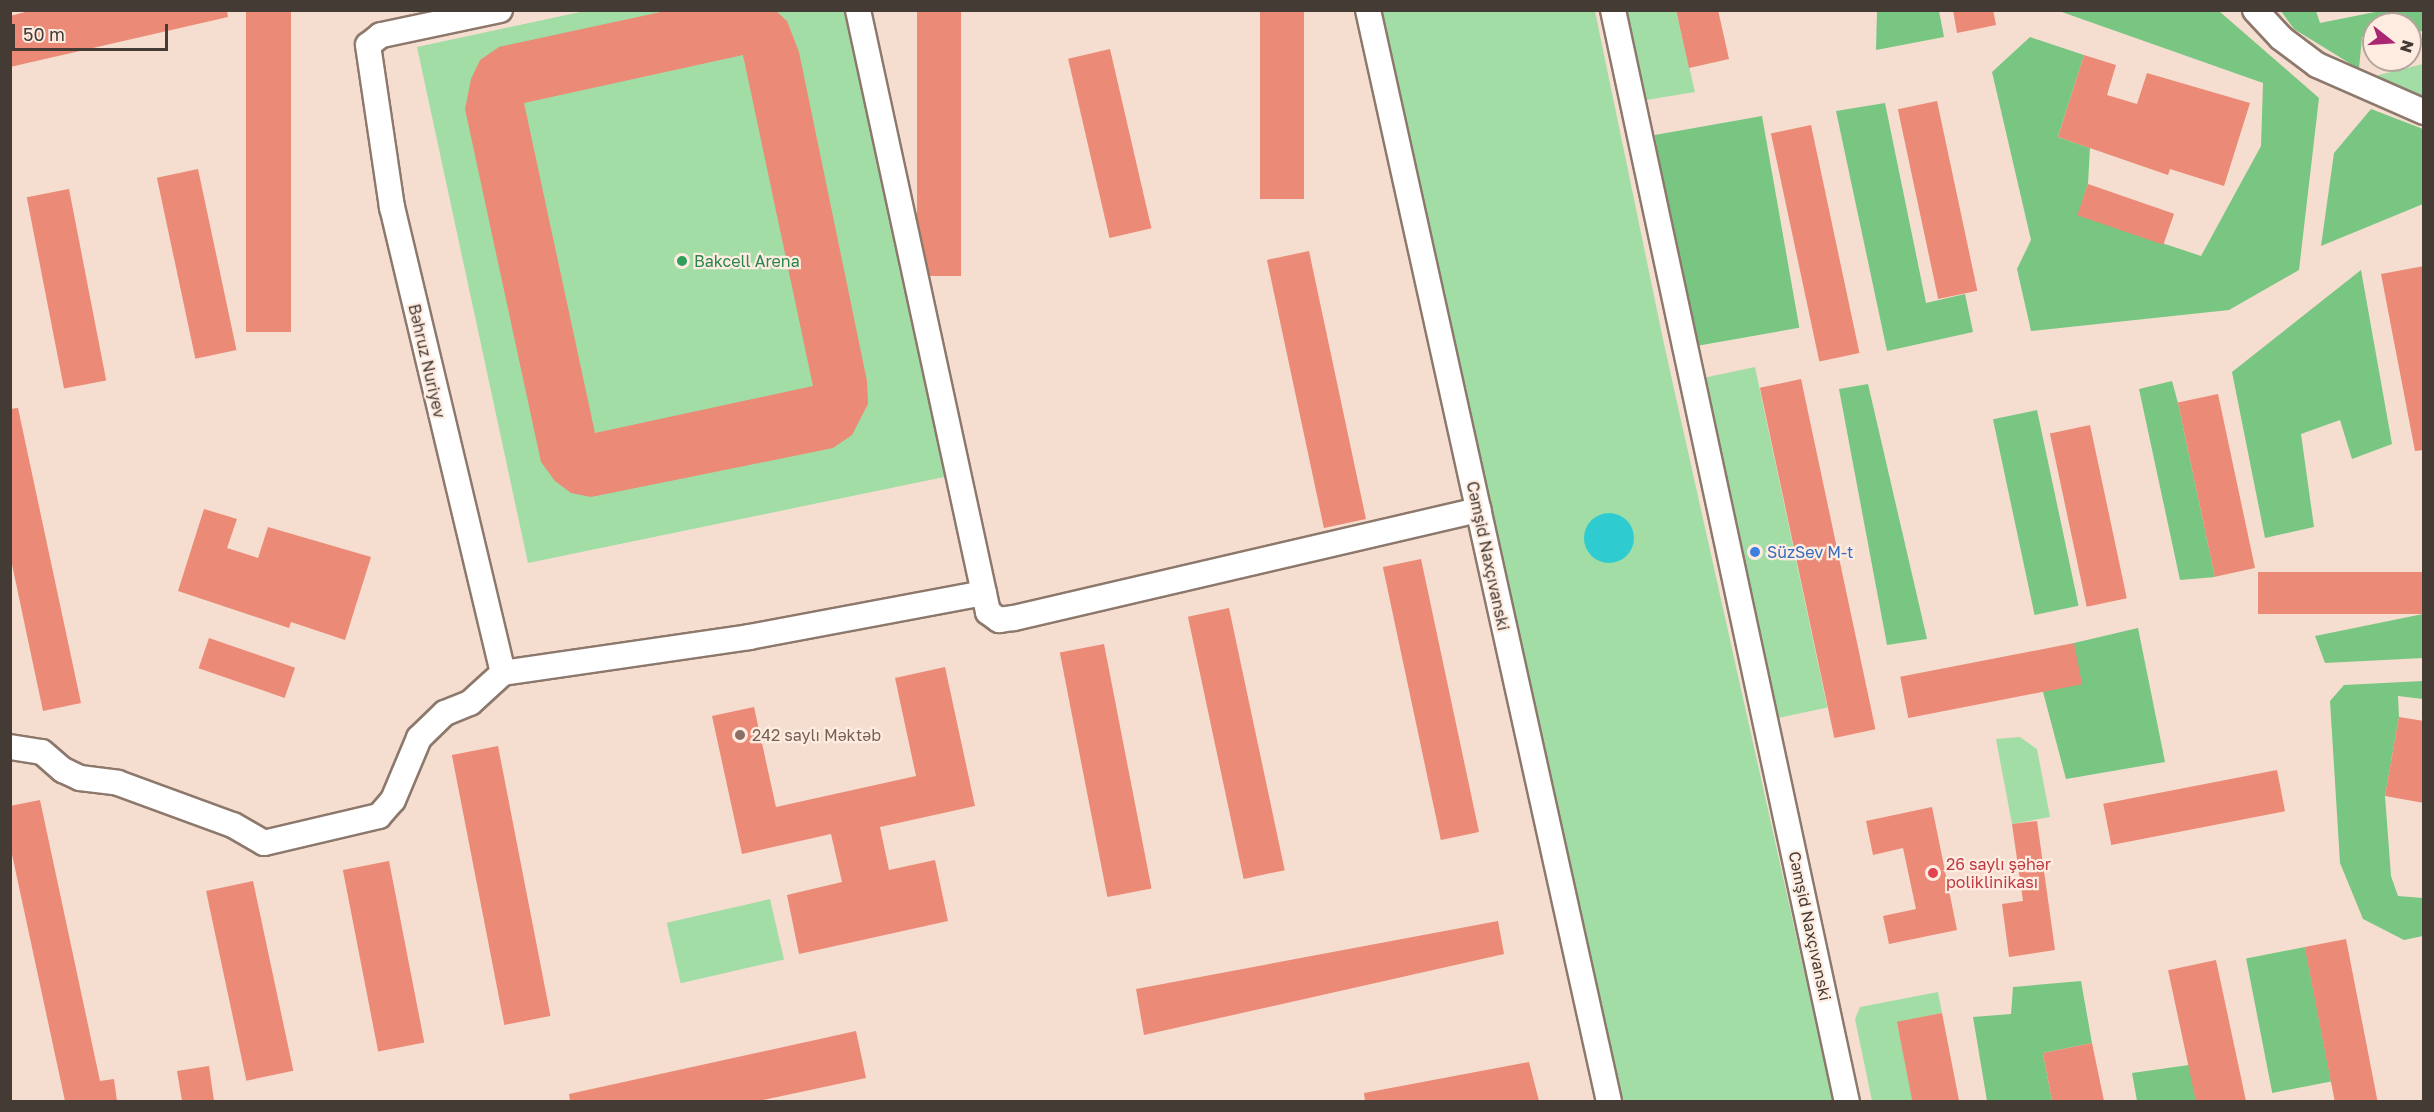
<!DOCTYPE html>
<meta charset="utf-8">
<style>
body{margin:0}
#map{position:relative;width:2434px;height:1112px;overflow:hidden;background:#f5ded0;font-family:"Golos Text",sans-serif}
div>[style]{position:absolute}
.green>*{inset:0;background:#a2dda6;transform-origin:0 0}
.forest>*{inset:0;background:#79c682;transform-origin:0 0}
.water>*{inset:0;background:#2eccd1}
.round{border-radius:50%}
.building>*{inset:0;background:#eb8a76;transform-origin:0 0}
.roads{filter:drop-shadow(2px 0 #8d786c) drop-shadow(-2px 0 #8d786c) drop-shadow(0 2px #8d786c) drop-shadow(0 -2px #8d786c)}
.street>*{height:24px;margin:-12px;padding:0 12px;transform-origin:12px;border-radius:12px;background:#fff}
.dots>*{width:16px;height:16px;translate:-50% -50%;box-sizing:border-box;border:3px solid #ffece1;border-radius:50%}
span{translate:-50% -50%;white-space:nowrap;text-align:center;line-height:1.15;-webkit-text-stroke:4.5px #ffece1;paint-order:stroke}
.leisure-label{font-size:16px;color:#27864d}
.left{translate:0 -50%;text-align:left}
.street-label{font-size:16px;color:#443b35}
.shop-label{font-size:16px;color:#366cbe}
.education-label{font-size:16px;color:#785e54}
.health-label{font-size:16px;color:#be3a42}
.frame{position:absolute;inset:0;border:12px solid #443b35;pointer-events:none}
.north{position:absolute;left:2362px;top:12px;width:60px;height:60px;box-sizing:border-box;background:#ffece1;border:2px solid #b4a59c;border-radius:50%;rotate:107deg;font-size:16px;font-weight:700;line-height:24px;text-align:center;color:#443b35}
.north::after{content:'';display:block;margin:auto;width:21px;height:27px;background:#aa2670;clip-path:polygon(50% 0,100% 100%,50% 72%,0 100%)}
.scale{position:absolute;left:12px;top:24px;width:156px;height:27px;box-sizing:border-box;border:3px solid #443b35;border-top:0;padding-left:8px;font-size:18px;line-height:21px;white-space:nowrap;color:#443b35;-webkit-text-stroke:4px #ffece1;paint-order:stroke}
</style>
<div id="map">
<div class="green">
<div style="clip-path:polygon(585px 11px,846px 11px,949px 476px,528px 563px,417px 47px)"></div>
<div style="clip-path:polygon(1368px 11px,1595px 11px,1664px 344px,1833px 1101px,1622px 1101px,1479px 457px)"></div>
<div style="clip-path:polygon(1627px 11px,1676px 11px,1695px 92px,1646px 100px)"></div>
<div style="clip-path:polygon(2423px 64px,2423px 99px,2371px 77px)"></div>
<div style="left:1755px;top:367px;width:348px;height:51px;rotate:78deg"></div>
<div style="clip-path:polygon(2020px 737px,2037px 749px,2050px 817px,2012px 824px,1996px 739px)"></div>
<div style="left:770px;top:899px;width:62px;height:106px;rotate:77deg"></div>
<div style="clip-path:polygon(1938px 992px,1942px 1013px,1897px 1023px,1913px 1101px,1872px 1101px,1855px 1019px,1860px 1007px)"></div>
</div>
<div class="forest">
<div style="clip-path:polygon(1877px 11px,1939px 11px,1944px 37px,1876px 50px)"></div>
<div style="clip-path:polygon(2059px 11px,2219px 11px,2319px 98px,2299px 270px,2229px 310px,2031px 331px,2017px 269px,2031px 240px,1992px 72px,2030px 37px,2084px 55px,2058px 137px,2090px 148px,2088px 184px,2078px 215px,2201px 256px,2261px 146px,2263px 83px)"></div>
<div style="clip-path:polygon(2281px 11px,2316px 11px,2320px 23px,2380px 11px,2423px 11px,2423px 31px,2410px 33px,2410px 24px,2374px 24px,2374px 35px,2362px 37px,2359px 69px,2294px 29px)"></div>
<div style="clip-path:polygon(1885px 103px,1926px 303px,1965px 294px,1973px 332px,1887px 351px,1836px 111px)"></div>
<div style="clip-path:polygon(2371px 109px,2423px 129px,2423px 204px,2321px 246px,2334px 153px)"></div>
<div style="left:1762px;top:116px;width:215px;height:109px;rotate:80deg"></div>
<div style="clip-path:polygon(2361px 270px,2392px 444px,2352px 459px,2340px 420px,2301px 434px,2314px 527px,2265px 538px,2232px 372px)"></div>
<div style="clip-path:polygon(2172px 381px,2178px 403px,2215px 577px,2180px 580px,2139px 389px)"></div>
<div style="clip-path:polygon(1868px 384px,1927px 639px,1887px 645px,1839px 389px)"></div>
<div style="left:2037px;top:410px;width:200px;height:45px;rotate:78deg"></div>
<div style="clip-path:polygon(2423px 614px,2423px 658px,2325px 663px,2315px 636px)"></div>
<div style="clip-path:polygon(2138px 628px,2165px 762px,2066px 779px,2043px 692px,2074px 643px)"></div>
<div style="clip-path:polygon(2423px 681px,2423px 699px,2398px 696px,2399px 717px,2385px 796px,2391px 876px,2398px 896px,2423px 898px,2423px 936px,2404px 940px,2363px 919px,2340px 863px,2330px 701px,2344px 685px)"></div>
<div style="left:2305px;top:947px;width:137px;height:60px;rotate:79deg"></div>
<div style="clip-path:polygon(2081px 981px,2092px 1043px,2043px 1053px,2052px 1101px,1987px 1101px,1973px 1017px,2011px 1014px,2013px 987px)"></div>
<div style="clip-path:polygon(2189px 1065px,2196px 1101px,2137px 1101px,2132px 1073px)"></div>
</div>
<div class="water">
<div class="round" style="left:1584px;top:513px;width:50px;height:50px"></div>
</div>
<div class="building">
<div style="clip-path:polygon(33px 10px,227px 10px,228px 17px,10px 67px,10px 16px)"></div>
<div style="left:246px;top:10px;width:45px;height:322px"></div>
<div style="clip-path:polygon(evenodd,670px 10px,775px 10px,787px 21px,799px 52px,867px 381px,868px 404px,852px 435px,833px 448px,591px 497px,571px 493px,555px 481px,541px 462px,465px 109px,471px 79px,480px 60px,499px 47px,670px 10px,743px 55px,813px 386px,595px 433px,524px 103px,743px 55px)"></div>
<div style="left:917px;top:10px;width:44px;height:266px"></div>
<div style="left:1260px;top:10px;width:44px;height:189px"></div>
<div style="clip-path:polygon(1676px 10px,1718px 10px,1729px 59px,1689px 68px)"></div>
<div style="clip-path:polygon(1953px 10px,1993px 10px,1996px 25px,1957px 33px)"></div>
<div style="left:1110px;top:49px;width:184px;height:43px;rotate:77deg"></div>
<div style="clip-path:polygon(2084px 55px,2116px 65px,2107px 95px,2137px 104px,2147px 73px,2250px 103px,2224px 186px,2170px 169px,2168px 175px,2058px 137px)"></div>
<div style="left:1937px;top:101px;width:194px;height:40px;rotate:78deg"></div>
<div style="left:1811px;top:125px;width:233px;height:41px;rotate:78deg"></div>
<div style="left:198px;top:169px;width:185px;height:42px;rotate:78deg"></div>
<div style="left:2088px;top:184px;width:91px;height:33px;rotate:19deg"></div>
<div style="left:69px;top:189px;width:195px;height:43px;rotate:79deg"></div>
<div style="left:1309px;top:251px;width:274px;height:43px;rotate:78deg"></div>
<div style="clip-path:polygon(2424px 266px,2424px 450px,2415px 451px,2381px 274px)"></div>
<div style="left:1801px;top:379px;width:358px;height:42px;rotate:78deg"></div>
<div style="left:2218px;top:394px;width:178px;height:41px;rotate:78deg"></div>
<div style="clip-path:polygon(18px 408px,81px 703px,43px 711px,10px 555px,10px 409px)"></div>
<div style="left:2090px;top:425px;width:177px;height:41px;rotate:78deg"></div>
<div style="clip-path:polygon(204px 509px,237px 519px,227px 548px,258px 558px,268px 527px,371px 557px,345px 640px,291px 622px,289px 628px,178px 591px)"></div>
<div style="left:1421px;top:559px;width:279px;height:39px;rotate:78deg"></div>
<div style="left:2424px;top:572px;width:42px;height:166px;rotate:90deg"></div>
<div style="left:1229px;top:608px;width:268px;height:42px;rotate:78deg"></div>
<div style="left:209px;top:638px;width:91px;height:32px;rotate:19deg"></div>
<div style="left:2074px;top:643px;width:42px;height:177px;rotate:79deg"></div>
<div style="left:1104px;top:644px;width:249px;height:45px;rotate:79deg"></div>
<div style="clip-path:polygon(945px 667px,975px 806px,880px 827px,889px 870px,935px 860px,948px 921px,799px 954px,787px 895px,842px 882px,831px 834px,742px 854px,712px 716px,754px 707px,776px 807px,916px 776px,895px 678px)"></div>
<div style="clip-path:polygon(2399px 717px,2424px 721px,2424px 803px,2385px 796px)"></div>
<div style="left:498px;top:746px;width:275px;height:47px;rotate:79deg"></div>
<div style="left:2277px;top:770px;width:42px;height:177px;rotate:79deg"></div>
<div style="clip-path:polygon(40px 800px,100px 1081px,114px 1079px,117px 1101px,65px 1101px,10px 845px,10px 806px)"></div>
<div style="clip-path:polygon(1932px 807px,1957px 930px,1889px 944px,1883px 916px,1916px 909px,1903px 848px,1873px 855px,1866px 821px)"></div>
<div style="clip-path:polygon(2037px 821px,2055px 950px,2009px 957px,2002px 904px,2023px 901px,2012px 824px)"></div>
<div style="left:389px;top:861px;width:185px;height:47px;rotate:79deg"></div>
<div style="left:253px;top:881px;width:194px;height:48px;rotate:78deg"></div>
<div style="clip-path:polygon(1498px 921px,1504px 954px,1144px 1035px,1136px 989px)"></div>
<div style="left:2346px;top:939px;width:165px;height:42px;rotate:79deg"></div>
<div style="left:2216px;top:960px;width:144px;height:49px;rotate:78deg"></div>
<div style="left:1942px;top:1013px;width:90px;height:46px;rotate:79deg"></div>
<div style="clip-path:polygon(856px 1031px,866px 1078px,759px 1101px,570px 1101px,569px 1094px)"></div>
<div style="clip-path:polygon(2092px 1043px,2104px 1101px,2052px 1101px,2043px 1053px)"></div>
<div style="clip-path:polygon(1529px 1062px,1539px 1101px,1365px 1101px,1364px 1093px)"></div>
<div style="clip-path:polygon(209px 1066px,214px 1101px,182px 1101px,177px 1071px)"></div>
</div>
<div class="roads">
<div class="street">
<div style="left:500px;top:10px;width:122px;rotate:168.1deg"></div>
<div style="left:381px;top:35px;width:16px;rotate:142deg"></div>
<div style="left:368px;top:45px;width:164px;rotate:81.6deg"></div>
<div style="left:392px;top:207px;width:479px;rotate:76.6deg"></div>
<div style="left:858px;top:10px;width:616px;rotate:77.81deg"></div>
<div style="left:988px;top:612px;width:14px;rotate:36deg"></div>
<div style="left:999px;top:620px;width:15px;rotate:-8deg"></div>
<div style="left:1014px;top:618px;width:477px;rotate:-13.1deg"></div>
<div style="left:1368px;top:10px;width:1118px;rotate:77.55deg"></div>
<div style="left:1613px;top:10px;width:1117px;rotate:77.91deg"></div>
<div style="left:2255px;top:10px;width:38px;rotate:47deg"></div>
<div style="left:2281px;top:38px;width:45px;rotate:36.9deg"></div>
<div style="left:2317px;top:65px;width:117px;rotate:23.7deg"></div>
<div style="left:10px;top:747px;width:32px;rotate:9deg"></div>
<div style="left:42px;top:752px;width:28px;rotate:41deg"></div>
<div style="left:63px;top:770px;width:19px;rotate:25deg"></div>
<div style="left:80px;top:778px;width:38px;rotate:7deg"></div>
<div style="left:118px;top:783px;width:122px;rotate:20.1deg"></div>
<div style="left:233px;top:825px;width:36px;rotate:30deg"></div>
<div style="left:264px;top:843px;width:118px;rotate:-13.2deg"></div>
<div style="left:379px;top:816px;width:21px;rotate:-49deg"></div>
<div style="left:393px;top:800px;width:67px;rotate:-67.2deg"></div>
<div style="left:419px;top:738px;width:36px;rotate:-44deg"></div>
<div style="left:445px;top:713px;width:27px;rotate:-22deg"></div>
<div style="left:470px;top:703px;width:45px;rotate:-42.3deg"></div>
<div style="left:503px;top:673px;width:249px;rotate:-8.3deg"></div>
<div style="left:749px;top:637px;width:239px;rotate:-10.6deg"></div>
</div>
</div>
<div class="dots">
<div style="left:682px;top:261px;background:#2e9e5b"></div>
<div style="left:1755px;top:552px;background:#3f7fe0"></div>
<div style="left:740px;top:735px;background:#8d6e63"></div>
<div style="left:1933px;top:873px;background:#e0444e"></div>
</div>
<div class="leisure-label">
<span class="left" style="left:694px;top:261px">Bakcell Arena</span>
</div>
<div class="street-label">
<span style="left:427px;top:361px;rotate:77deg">Bəhruz Nuriyev</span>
<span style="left:1488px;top:556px;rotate:78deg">Cəmşid Naxçıvanski</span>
<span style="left:1810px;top:926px;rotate:78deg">Cəmşid Naxçıvanski</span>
</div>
<div class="shop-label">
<span class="left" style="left:1767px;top:552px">SüzSev M-t</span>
</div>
<div class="education-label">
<span class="left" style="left:752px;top:735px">242 saylı Məktəb</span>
</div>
<div class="health-label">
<span class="left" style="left:1946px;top:873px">26 saylı şəhər<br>poliklinikası</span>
</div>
<div class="frame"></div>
<div class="north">N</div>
<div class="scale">50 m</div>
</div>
